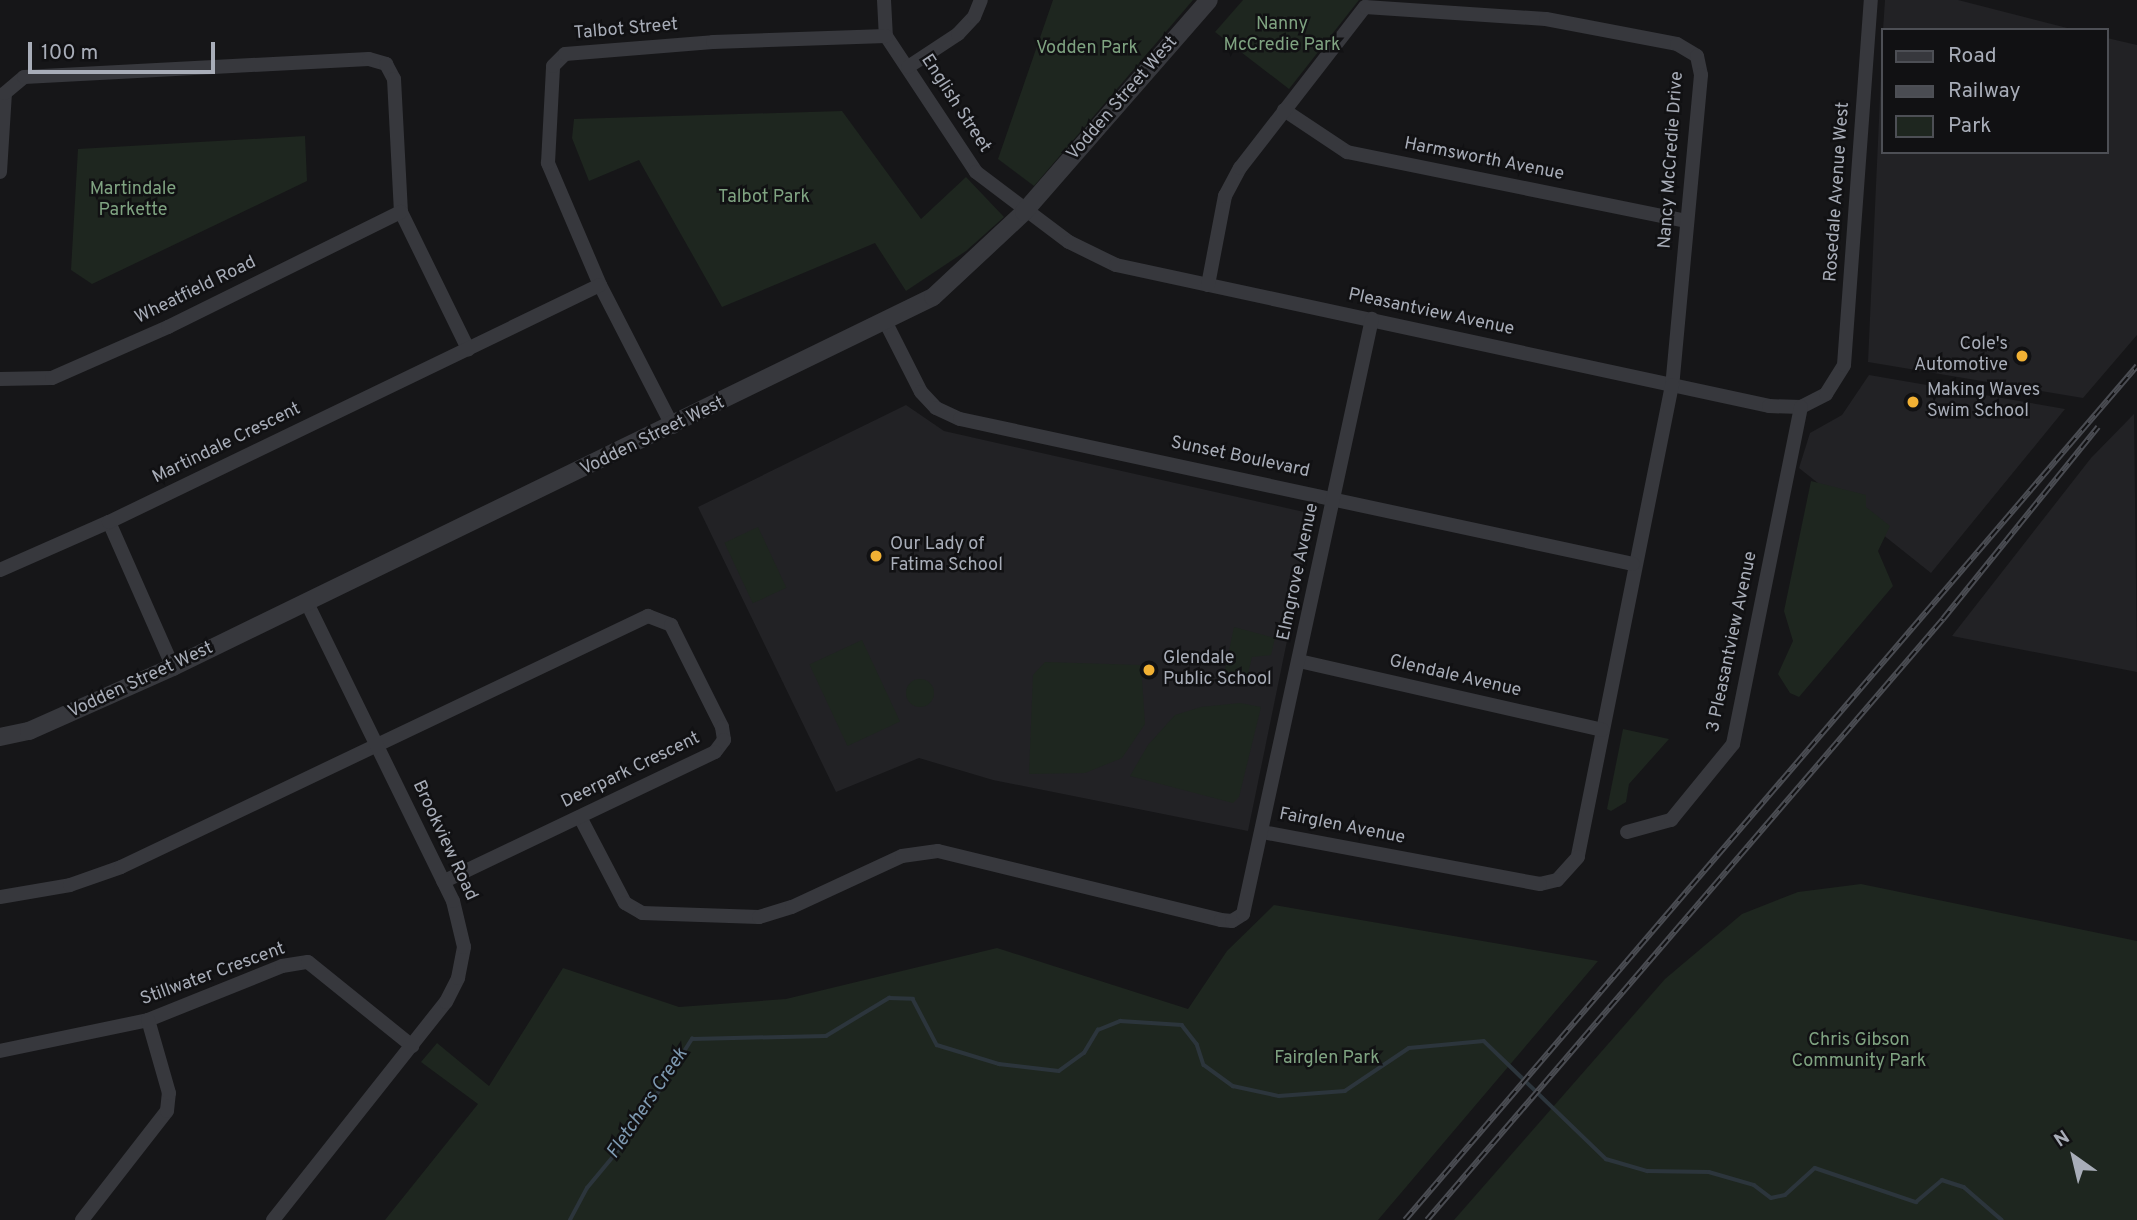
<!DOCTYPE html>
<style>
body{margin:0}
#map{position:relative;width:2137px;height:1220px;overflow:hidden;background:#161618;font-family:Overpass,sans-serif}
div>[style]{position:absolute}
.built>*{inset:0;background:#222225}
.green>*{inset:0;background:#1e261f;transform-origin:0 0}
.round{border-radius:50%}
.stream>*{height:3.5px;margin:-1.75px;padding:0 1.75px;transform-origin:1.75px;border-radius:1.75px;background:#2c353c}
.minor>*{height:14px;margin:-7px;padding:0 7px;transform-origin:7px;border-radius:7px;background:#37383d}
.tertiary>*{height:18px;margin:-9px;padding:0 9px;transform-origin:9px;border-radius:9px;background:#37383d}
.rail>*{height:6px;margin-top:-3px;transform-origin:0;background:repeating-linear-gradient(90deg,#111113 0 10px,#4a4c52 0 20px);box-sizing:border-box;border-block:2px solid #4a4c52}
.dots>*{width:19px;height:19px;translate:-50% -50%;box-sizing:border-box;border:4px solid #111113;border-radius:50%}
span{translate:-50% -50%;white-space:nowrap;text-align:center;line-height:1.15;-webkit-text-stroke:5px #111113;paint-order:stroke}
.park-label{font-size:18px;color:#7fa381}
.street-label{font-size:18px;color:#a8adb8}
.poi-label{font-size:18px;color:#a8adb8}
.right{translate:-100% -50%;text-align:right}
.left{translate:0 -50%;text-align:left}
.water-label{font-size:19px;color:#7f9bb3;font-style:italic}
.legend{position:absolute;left:1881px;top:28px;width:228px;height:126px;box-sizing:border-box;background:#111113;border:2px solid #4d4f55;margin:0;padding:9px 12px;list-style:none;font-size:21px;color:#a8adb8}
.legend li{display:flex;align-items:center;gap:14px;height:35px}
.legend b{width:35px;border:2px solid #4d4f55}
.north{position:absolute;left:2039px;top:1122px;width:70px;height:70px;-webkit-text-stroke:5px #111113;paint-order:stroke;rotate:326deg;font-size:19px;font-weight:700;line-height:28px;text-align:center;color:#a8adb8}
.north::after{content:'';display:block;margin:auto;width:24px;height:32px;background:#a8adb8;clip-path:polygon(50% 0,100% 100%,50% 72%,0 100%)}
.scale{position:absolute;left:28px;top:42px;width:187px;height:32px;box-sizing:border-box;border:4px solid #a8adb8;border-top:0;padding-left:9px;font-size:21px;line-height:24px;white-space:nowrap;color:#a8adb8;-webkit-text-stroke:5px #111113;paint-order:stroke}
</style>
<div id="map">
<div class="built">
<div style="clip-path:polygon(1885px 0,1958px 0,2075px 30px,1883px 30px)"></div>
<div style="clip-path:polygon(1883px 31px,1883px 152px,2107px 152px,2107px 38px,2137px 45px,2137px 335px,2083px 398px,1868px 362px)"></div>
<div style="clip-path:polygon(1869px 375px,2065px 409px,1931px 573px,1799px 468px,1810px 433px,1842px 415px)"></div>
<div style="clip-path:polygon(906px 405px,944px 431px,1313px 514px,1248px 831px,993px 780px,919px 758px,836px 792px,698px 507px)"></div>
<div style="clip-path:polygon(2134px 414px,2137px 672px,1952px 636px,2091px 458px)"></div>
</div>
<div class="green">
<div style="clip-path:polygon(1053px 0,1193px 0,1034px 186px,998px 159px)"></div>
<div style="clip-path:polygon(1243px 0,1359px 0,1289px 89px,1215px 32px)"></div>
<div style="clip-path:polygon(842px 111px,921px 219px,966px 177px,1004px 217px,966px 251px,906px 291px,875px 243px,722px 307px,639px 160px,589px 181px,572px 138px,574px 119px)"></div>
<div style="clip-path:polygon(305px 136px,307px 181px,92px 284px,71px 270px,78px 149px)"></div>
<div style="clip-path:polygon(1811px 481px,1866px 495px,1866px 507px,1890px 526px,1878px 551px,1893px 586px,1799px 697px,1790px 693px,1778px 674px,1793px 641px,1784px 611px)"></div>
<div style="left:758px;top:527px;width:67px;height:37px;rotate:65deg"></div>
<div style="clip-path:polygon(1234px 627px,1275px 638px,1271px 655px,1252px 657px,1246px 682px,1223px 679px)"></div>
<div style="left:862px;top:640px;width:90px;height:58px;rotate:65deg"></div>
<div style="clip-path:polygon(1045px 662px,1141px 665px,1145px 724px,1122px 758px,1085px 773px,1029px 774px,1033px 675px)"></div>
<div class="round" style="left:906px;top:679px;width:28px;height:28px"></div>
<div style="clip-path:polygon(1240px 703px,1261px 707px,1239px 797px,1233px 803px,1130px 776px,1148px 745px,1175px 715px,1201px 707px)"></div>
<div style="clip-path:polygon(1623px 729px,1669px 739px,1629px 784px,1626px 802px,1611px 811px,1607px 809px)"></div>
<div style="clip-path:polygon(1861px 884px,2137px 941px,2137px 1220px,1454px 1220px,1665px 979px,1742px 914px,1798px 892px)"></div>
<div style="clip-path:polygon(1274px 905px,1598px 961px,1378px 1220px,385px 1220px,478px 1104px,421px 1062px,437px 1043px,489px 1086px,563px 968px,679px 1007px,786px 999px,997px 948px,1188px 1009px,1227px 951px)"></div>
</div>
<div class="stream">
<div style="left:570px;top:1220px;width:36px;rotate:-62deg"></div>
<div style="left:587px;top:1188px;width:69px;rotate:-50.3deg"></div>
<div style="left:631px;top:1135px;width:114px;rotate:-57.6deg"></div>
<div style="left:692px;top:1039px;width:134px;rotate:-1.3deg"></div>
<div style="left:826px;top:1036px;width:74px;rotate:-31.1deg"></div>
<div style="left:889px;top:998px;width:24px;rotate:2deg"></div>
<div style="left:913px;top:999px;width:52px;rotate:62.4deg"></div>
<div style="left:937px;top:1045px;width:65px;rotate:17deg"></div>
<div style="left:999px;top:1064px;width:60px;rotate:6.7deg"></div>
<div style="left:1059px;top:1071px;width:31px;rotate:-36deg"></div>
<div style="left:1084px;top:1053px;width:27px;rotate:-59deg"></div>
<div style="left:1098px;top:1030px;width:24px;rotate:-22deg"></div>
<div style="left:1120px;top:1021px;width:62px;rotate:3.7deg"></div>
<div style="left:1182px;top:1025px;width:24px;rotate:52deg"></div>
<div style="left:1197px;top:1044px;width:22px;rotate:72deg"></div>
<div style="left:1204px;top:1065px;width:36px;rotate:36deg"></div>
<div style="left:1233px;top:1086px;width:47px;rotate:12.3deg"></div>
<div style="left:1279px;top:1096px;width:66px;rotate:-4.3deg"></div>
<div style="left:1345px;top:1091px;width:77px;rotate:-33.9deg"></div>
<div style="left:1409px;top:1048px;width:75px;rotate:-5.3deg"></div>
<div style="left:1484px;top:1041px;width:170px;rotate:44deg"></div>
<div style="left:1606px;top:1159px;width:43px;rotate:16.3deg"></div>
<div style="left:1647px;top:1171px;width:62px;rotate:0.9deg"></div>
<div style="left:1709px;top:1172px;width:47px;rotate:16.1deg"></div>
<div style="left:1754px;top:1185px;width:21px;rotate:37deg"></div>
<div style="left:1771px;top:1198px;width:14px;rotate:-12deg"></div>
<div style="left:1785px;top:1195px;width:40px;rotate:-42deg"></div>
<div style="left:1815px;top:1168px;width:107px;rotate:18.6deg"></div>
<div style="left:1916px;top:1202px;width:34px;rotate:-40deg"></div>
<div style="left:1942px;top:1180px;width:23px;rotate:18deg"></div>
<div style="left:1964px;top:1187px;width:50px;rotate:41deg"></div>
</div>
<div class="minor">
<div style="left:884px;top:0;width:36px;rotate:87deg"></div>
<div style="left:886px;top:36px;width:163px;rotate:56.5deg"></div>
<div style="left:976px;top:172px;width:116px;rotate:37deg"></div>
<div style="left:1069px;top:242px;width:52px;rotate:26.1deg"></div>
<div style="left:1116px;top:265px;width:668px;rotate:12.18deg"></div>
<div style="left:1769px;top:406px;width:32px;rotate:2deg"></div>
<div style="left:1801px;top:407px;width:28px;rotate:-27deg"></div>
<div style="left:1826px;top:394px;width:34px;rotate:-58deg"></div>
<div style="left:1844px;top:365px;width:366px;rotate:-85.8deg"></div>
<div style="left:908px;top:67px;width:60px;rotate:-33.4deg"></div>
<div style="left:958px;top:34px;width:23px;rotate:-47deg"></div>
<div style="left:974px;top:17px;width:18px;rotate:-68deg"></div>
<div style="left:1284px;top:110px;width:76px;rotate:33.7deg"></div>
<div style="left:1347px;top:152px;width:347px;rotate:11.5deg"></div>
<div style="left:0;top:172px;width:79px;rotate:-86.4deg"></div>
<div style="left:5px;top:93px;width:25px;rotate:-40deg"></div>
<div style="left:24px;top:77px;width:345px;rotate:-3deg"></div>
<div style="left:369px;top:59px;width:18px;rotate:16deg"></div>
<div style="left:386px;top:64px;width:17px;rotate:62deg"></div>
<div style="left:394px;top:79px;width:133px;rotate:87deg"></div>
<div style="left:401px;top:212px;width:153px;rotate:63.9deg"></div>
<div style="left:1208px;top:285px;width:91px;rotate:-79.2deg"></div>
<div style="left:1225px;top:196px;width:32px;rotate:-62deg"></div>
<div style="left:1240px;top:168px;width:204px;rotate:-52.2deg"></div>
<div style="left:1365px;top:7px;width:181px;rotate:3.8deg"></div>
<div style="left:1546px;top:19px;width:133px;rotate:10.8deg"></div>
<div style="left:1677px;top:44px;width:23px;rotate:31deg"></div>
<div style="left:1697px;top:56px;width:19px;rotate:78deg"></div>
<div style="left:1701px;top:75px;width:311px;rotate:95.3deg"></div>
<div style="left:1672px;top:385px;width:481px;rotate:101.3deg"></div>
<div style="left:1578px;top:857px;width:31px;rotate:132deg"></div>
<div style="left:1557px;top:880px;width:17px;rotate:167deg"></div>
<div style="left:1540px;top:884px;width:283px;rotate:-169.4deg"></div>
<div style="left:886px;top:323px;width:77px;rotate:63.1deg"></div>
<div style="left:921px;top:392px;width:22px;rotate:47deg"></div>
<div style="left:936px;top:408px;width:26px;rotate:25deg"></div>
<div style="left:960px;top:419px;width:688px;rotate:12.16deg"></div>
<div style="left:0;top:379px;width:52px;rotate:-1.1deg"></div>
<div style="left:52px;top:378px;width:127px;rotate:-23.7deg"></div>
<div style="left:168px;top:327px;width:260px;rotate:-26.3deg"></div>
<div style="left:673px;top:427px;width:160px;rotate:-117.2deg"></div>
<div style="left:600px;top:285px;width:133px;rotate:-113.1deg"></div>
<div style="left:548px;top:163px;width:97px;rotate:-87deg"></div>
<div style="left:553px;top:66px;width:17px;rotate:-45deg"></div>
<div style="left:565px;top:54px;width:148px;rotate:-4.6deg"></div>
<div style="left:713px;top:42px;width:173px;rotate:-2deg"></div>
<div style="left:109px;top:522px;width:158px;rotate:66.2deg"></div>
<div style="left:0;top:570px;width:119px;rotate:-23.8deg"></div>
<div style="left:109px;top:522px;width:545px;rotate:-25.77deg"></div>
<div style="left:1299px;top:661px;width:311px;rotate:12.8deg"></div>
<div style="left:580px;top:817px;width:97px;rotate:62.4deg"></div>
<div style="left:625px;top:903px;width:20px;rotate:30deg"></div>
<div style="left:642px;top:913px;width:117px;rotate:2deg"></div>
<div style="left:759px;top:917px;width:34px;rotate:-17deg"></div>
<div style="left:792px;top:907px;width:121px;rotate:-24.9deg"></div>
<div style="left:902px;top:856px;width:36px;rotate:-8deg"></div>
<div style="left:938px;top:851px;width:291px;rotate:13.7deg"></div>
<div style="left:1221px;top:920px;width:11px;rotate:5deg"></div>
<div style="left:1232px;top:921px;width:13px;rotate:-32deg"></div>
<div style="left:1243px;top:914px;width:609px;rotate:-77.77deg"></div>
<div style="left:1627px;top:832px;width:46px;rotate:-15.3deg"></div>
<div style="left:1671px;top:820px;width:98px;rotate:-50.8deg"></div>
<div style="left:1733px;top:744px;width:344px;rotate:-78.6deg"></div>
<div style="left:0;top:897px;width:71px;rotate:-9.7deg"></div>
<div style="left:70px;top:885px;width:54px;rotate:-19.4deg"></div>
<div style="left:121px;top:867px;width:584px;rotate:-25.47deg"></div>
<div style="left:648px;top:616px;width:25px;rotate:21deg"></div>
<div style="left:671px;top:625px;width:114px;rotate:63.4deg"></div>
<div style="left:722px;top:727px;width:13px;rotate:81deg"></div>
<div style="left:724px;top:740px;width:15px;rotate:127deg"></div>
<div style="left:715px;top:752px;width:301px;rotate:154.5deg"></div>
<div style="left:0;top:1051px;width:151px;rotate:-11.8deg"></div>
<div style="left:148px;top:1020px;width:144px;rotate:-21.9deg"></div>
<div style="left:282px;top:966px;width:26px;rotate:-9deg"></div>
<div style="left:308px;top:962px;width:134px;rotate:38.9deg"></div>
<div style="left:82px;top:1220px;width:138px;rotate:-52.1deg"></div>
<div style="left:167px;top:1111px;width:18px;rotate:-84deg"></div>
<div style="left:169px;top:1093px;width:76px;rotate:-106deg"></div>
<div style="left:273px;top:1220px;width:278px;rotate:-51.6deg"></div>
<div style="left:446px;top:1002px;width:27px;rotate:-63deg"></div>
<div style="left:458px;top:978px;width:32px;rotate:-79deg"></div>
<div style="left:464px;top:947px;width:47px;rotate:-103.4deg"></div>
<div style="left:453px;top:901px;width:332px;rotate:-116.1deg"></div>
</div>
<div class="tertiary">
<div style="left:0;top:737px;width:30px;rotate:-12deg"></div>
<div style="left:29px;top:731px;width:158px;rotate:-24deg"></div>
<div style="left:173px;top:667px;width:845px;rotate:-25.96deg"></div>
<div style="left:933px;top:297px;width:125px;rotate:-43deg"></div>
<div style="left:1024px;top:212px;width:281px;rotate:-48.9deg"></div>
</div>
<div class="rail">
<div style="left:1405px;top:1220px;width:1125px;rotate:-49.4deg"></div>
<div style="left:1427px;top:1220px;width:792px;rotate:-49.35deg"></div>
<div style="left:1943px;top:619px;width:247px;rotate:-51.1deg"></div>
</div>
<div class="dots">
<div style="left:2022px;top:356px;background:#f2b134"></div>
<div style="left:1913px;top:402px;background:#f2b134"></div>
<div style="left:876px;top:556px;background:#f2b134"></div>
<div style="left:1149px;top:670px;background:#f2b134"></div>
</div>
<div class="park-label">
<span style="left:1282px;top:36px">Nanny<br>McCredie Park</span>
<span style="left:1087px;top:49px">Vodden Park</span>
<span style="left:133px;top:201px">Martindale<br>Parkette</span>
<span style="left:764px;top:198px">Talbot Park</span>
<span style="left:1859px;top:1052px">Chris Gibson<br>Community Park</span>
<span style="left:1327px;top:1059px">Fairglen Park</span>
</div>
<div class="street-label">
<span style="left:626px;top:30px;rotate:-5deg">Talbot Street</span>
<span style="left:1123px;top:99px;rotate:-49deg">Vodden Street West</span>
<span style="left:955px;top:104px;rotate:57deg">English Street</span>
<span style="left:1484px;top:160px;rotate:11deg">Harmsworth Avenue</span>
<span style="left:1672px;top:160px;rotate:-86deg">Nancy McCredie Drive</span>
<span style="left:1838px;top:192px;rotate:-86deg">Rosedale Avenue West</span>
<span style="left:196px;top:291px;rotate:-26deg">Wheatfield Road</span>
<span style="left:1431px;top:313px;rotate:12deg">Pleasantview Avenue</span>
<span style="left:653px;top:437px;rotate:-26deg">Vodden Street West</span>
<span style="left:227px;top:444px;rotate:-26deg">Martindale Crescent</span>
<span style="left:1240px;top:458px;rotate:12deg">Sunset Boulevard</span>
<span style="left:1299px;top:572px;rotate:-78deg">Elmgrove Avenue</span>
<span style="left:1733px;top:642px;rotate:-78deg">3 Pleasantview Avenue</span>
<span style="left:1455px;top:677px;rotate:13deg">Glendale Avenue</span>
<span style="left:141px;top:681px;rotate:-25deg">Vodden Street West</span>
<span style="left:631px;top:771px;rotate:-26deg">Deerpark Crescent</span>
<span style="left:1342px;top:827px;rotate:11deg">Fairglen Avenue</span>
<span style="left:444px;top:841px;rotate:65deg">Brookview Road</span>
<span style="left:213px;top:975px;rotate:-20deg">Stillwater Crescent</span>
</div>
<div class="poi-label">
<span class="right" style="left:2008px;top:356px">Cole's<br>Automotive</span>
<span class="left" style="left:1927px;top:402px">Making Waves<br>Swim School</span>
<span class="left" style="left:890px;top:556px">Our Lady of<br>Fatima School</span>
<span class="left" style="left:1163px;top:670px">Glendale<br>Public School</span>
</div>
<div class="water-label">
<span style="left:648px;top:1104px;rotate:-56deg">Fletchers Creek</span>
</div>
<ul class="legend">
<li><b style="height:9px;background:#37383d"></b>Road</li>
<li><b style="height:9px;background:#4a4c52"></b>Railway</li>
<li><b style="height:19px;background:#1e261f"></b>Park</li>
</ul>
<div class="north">N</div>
<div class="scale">100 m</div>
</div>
